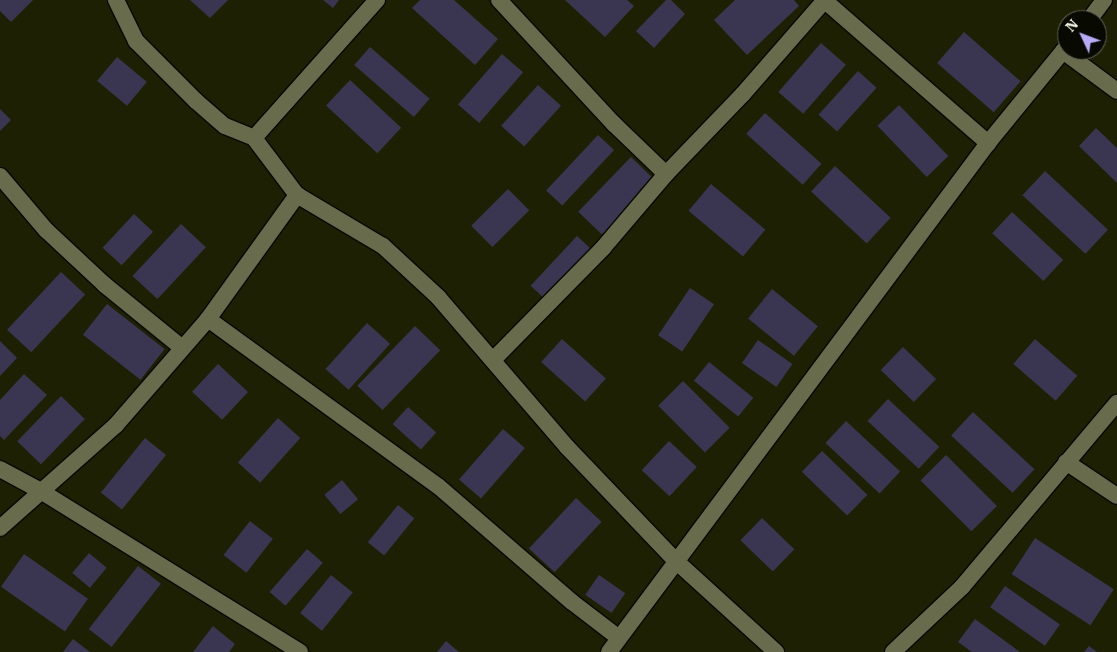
<!DOCTYPE html>
<style>
body{margin:0}
#map{position:relative;width:1117px;height:652px;overflow:hidden;background:#1e2003;font-family:"IBM Plex Serif",serif}
div>[style]{position:absolute}
.building>*{inset:0;background:#3a3651;transform-origin:0 0}
.roads{filter:drop-shadow(1px 0 #090900) drop-shadow(-1px 0 #090900) drop-shadow(0 1px #090900) drop-shadow(0 -1px #090900)}
.street>*{height:16px;margin:-8px;padding:0 8px;transform-origin:8px;border-radius:8px;background:#686c4c}
span{translate:-50% -50%;white-space:nowrap;text-align:center;line-height:1.15;-webkit-text-stroke:4.5px #080901;paint-order:stroke}
.north{position:absolute;left:1057px;top:10px;width:50px;height:50px;box-sizing:border-box;background:#080901;border:1px solid #66675b;border-radius:50%;rotate:313deg;font-size:14px;font-weight:700;line-height:20px;text-align:center;color:#f3f5e3}
.north::after{content:'';display:block;margin:auto;width:18px;height:22px;background:#b7abf8;clip-path:polygon(50% 0,100% 100%,50% 72%,0 100%)}
</style>
<div id="map">
<div class="building">
<div style="clip-path:polygon(0 0,33px 0,11px 22px,0 11px)"></div>
<div style="clip-path:polygon(190px 0,228px 0,210px 18px)"></div>
<div style="clip-path:polygon(323px 0,339px 0,333px 8px)"></div>
<div style="clip-path:polygon(420px 0,454px 0,498px 39px,475px 65px,412px 8px)"></div>
<div style="clip-path:polygon(565px 0,627px 0,634px 6px,605px 37px)"></div>
<div style="clip-path:polygon(666px 0,671px 0,685px 14px,654px 48px,636px 31px)"></div>
<div style="clip-path:polygon(735px 0,794px 0,799px 6px,747px 55px,714px 20px)"></div>
<div style="left:964px;top:32px;width:75px;height:41px;rotate:41deg"></div>
<div style="left:821px;top:43px;width:33px;height:65px;rotate:41deg"></div>
<div style="left:370px;top:47px;width:79px;height:24px;rotate:41deg"></div>
<div style="left:502px;top:54px;width:28px;height:67px;rotate:41deg"></div>
<div style="left:117px;top:57px;width:39px;height:31px;rotate:40deg"></div>
<div style="left:858px;top:71px;width:25px;height:59px;rotate:42deg"></div>
<div style="left:350px;top:80px;width:70px;height:35px;rotate:43deg"></div>
<div style="left:538px;top:85px;width:31px;height:55px;rotate:42deg"></div>
<div style="left:899px;top:105px;width:71px;height:30px;rotate:46deg"></div>
<div style="clip-path:polygon(0 109px,11px 120px,0 131px)"></div>
<div style="left:765px;top:113px;width:76px;height:28px;rotate:42deg"></div>
<div style="clip-path:polygon(1096px 128px,1117px 148px,1117px 183px,1079px 146px)"></div>
<div style="left:598px;top:135px;width:22px;height:76px;rotate:43deg"></div>
<div style="left:631px;top:157px;width:33px;height:76px;rotate:44deg"></div>
<div style="left:835px;top:166px;width:76px;height:35px;rotate:43deg"></div>
<div style="left:1045px;top:171px;width:86px;height:33px;rotate:43deg"></div>
<div style="left:711px;top:184px;width:71px;height:35px;rotate:40deg"></div>
<div style="left:508px;top:189px;width:30px;height:52px;rotate:45deg"></div>
<div style="left:1012px;top:212px;width:70px;height:29px;rotate:43deg"></div>
<div style="left:134px;top:214px;width:26px;height:46px;rotate:43deg"></div>
<div style="left:181px;top:224px;width:34px;height:71px;rotate:43deg"></div>
<div style="left:577px;top:236px;width:26px;height:68px;rotate:43deg"></div>
<div style="left:61px;top:272px;width:33px;height:79px;rotate:43deg"></div>
<div style="left:690px;top:288px;width:29px;height:57px;rotate:34deg"></div>
<div style="left:772px;top:289px;width:59px;height:38px;rotate:39deg"></div>
<div style="left:107px;top:304px;width:73px;height:39px;rotate:38deg"></div>
<div style="left:367px;top:323px;width:31px;height:62px;rotate:42deg"></div>
<div style="left:415px;top:326px;width:35px;height:83px;rotate:44deg"></div>
<div style="left:562px;top:339px;width:59px;height:31px;rotate:42deg"></div>
<div style="left:1035px;top:339px;width:56px;height:33px;rotate:41deg"></div>
<div style="left:758px;top:340px;width:42px;height:28px;rotate:35deg"></div>
<div style="clip-path:polygon(0 341px,17px 358px,0 376px)"></div>
<div style="left:903px;top:347px;width:46px;height:32px;rotate:44deg"></div>
<div style="left:709px;top:362px;width:57px;height:24px;rotate:39deg"></div>
<div style="left:218px;top:364px;width:41px;height:38px;rotate:43deg"></div>
<div style="clip-path:polygon(24px 374px,47px 395px,4px 440px,0 436px,0 400px)"></div>
<div style="left:683px;top:381px;width:66px;height:35px;rotate:45deg"></div>
<div style="left:61px;top:396px;width:33px;height:63px;rotate:44deg"></div>
<div style="left:888px;top:399px;width:70px;height:30px;rotate:43deg"></div>
<div style="left:408px;top:407px;width:38px;height:23px;rotate:42deg"></div>
<div style="left:973px;top:412px;width:84px;height:32px;rotate:43deg"></div>
<div style="left:278px;top:418px;width:30px;height:60px;rotate:42deg"></div>
<div style="left:846px;top:421px;width:74px;height:30px;rotate:43deg"></div>
<div style="left:503px;top:429px;width:29px;height:67px;rotate:41deg"></div>
<div style="left:145px;top:438px;width:27px;height:70px;rotate:39deg"></div>
<div style="left:669px;top:441px;width:38px;height:40px;rotate:43deg"></div>
<div style="left:822px;top:451px;width:63px;height:29px;rotate:44deg"></div>
<div style="left:946px;top:455px;width:72px;height:36px;rotate:45deg"></div>
<div style="left:342px;top:480px;width:25px;height:23px;rotate:50deg"></div>
<div style="left:576px;top:498px;width:35px;height:69px;rotate:43deg"></div>
<div style="left:398px;top:505px;width:21px;height:48px;rotate:39deg"></div>
<div style="left:762px;top:518px;width:45px;height:31px;rotate:44deg"></div>
<div style="left:250px;top:521px;width:29px;height:43px;rotate:38deg"></div>
<div style="left:1035px;top:538px;width:94px;height:43px;rotate:33deg"></div>
<div style="left:307px;top:549px;width:21px;height:57px;rotate:41deg"></div>
<div style="left:89px;top:553px;width:23px;height:26px;rotate:40deg"></div>
<div style="left:24px;top:554px;width:78px;height:40px;rotate:35deg"></div>
<div style="left:138px;top:566px;width:29px;height:80px;rotate:38deg"></div>
<div style="left:331px;top:575px;width:28px;height:49px;rotate:39deg"></div>
<div style="left:599px;top:575px;width:32px;height:24px;rotate:35deg"></div>
<div style="left:1005px;top:586px;width:67px;height:26px;rotate:35deg"></div>
<div style="clip-path:polygon(975px 619px,1020px 652px,972px 652px,958px 642px)"></div>
<div style="clip-path:polygon(213px 626px,235px 644px,229px 652px,193px 652px)"></div>
<div style="clip-path:polygon(73px 639px,90px 652px,63px 652px)"></div>
<div style="clip-path:polygon(446px 641px,459px 652px,437px 652px)"></div>
<div style="clip-path:polygon(1089px 646px,1097px 652px,1084px 652px)"></div>
</div>
<div class="roads">
<div class="street">
<div style="left:116px;top:0;width:46px;rotate:64deg"></div>
<div style="left:136px;top:41px;width:85px;rotate:45deg"></div>
<div style="left:196px;top:101px;width:38px;rotate:41deg"></div>
<div style="left:225px;top:126px;width:31px;rotate:22deg"></div>
<div style="left:254px;top:138px;width:71px;rotate:53deg"></div>
<div style="left:297px;top:195px;width:100px;rotate:30.7deg"></div>
<div style="left:383px;top:246px;width:75px;rotate:42.8deg"></div>
<div style="left:438px;top:297px;width:198px;rotate:49.3deg"></div>
<div style="left:567px;top:447px;width:159px;rotate:46.3deg"></div>
<div style="left:677px;top:562px;width:134px;rotate:42.3deg"></div>
<div style="left:499px;top:0;width:169px;rotate:47.2deg"></div>
<div style="left:614px;top:124px;width:72px;rotate:43.9deg"></div>
<div style="left:824px;top:0;width:218px;rotate:41.1deg"></div>
<div style="left:1089px;top:20px;width:25px;rotate:-53deg"></div>
<div style="left:1063px;top:51px;width:67px;rotate:36.5deg"></div>
<div style="left:254px;top:138px;width:185px;rotate:-48.3deg"></div>
<div style="left:0;top:176px;width:71px;rotate:49.6deg"></div>
<div style="left:46px;top:230px;width:81px;rotate:43deg"></div>
<div style="left:105px;top:285px;width:98px;rotate:39.2deg"></div>
<div style="left:208px;top:319px;width:284px;rotate:36deg"></div>
<div style="left:438px;top:486px;width:177px;rotate:40.9deg"></div>
<div style="left:572px;top:602px;width:59px;rotate:37.5deg"></div>
<div style="left:493px;top:360px;width:157px;rotate:-45.5deg"></div>
<div style="left:603px;top:248px;width:97px;rotate:-49.6deg"></div>
<div style="left:666px;top:174px;width:111px;rotate:-46.1deg"></div>
<div style="left:743px;top:94px;width:125px;rotate:-48.9deg"></div>
<div style="left:1066px;top:462px;width:61px;rotate:33.7deg"></div>
<div style="left:0;top:469px;width:44px;rotate:28.3deg"></div>
<div style="left:39px;top:490px;width:307px;rotate:31.8deg"></div>
<div style="left:0;top:528px;width:155px;rotate:-41.6deg"></div>
<div style="left:116px;top:425px;width:140px;rotate:-49deg"></div>
<div style="left:208px;top:319px;width:153px;rotate:-54.3deg"></div>
<div style="left:609px;top:652px;width:635px;rotate:-53.33deg"></div>
<div style="left:988px;top:143px;width:125px;rotate:-50.8deg"></div>
<div style="left:893px;top:652px;width:95px;rotate:-43.3deg"></div>
<div style="left:962px;top:587px;width:241px;rotate:-49.9deg"></div>
</div>
</div>
<div class="north">N</div>
</div>
